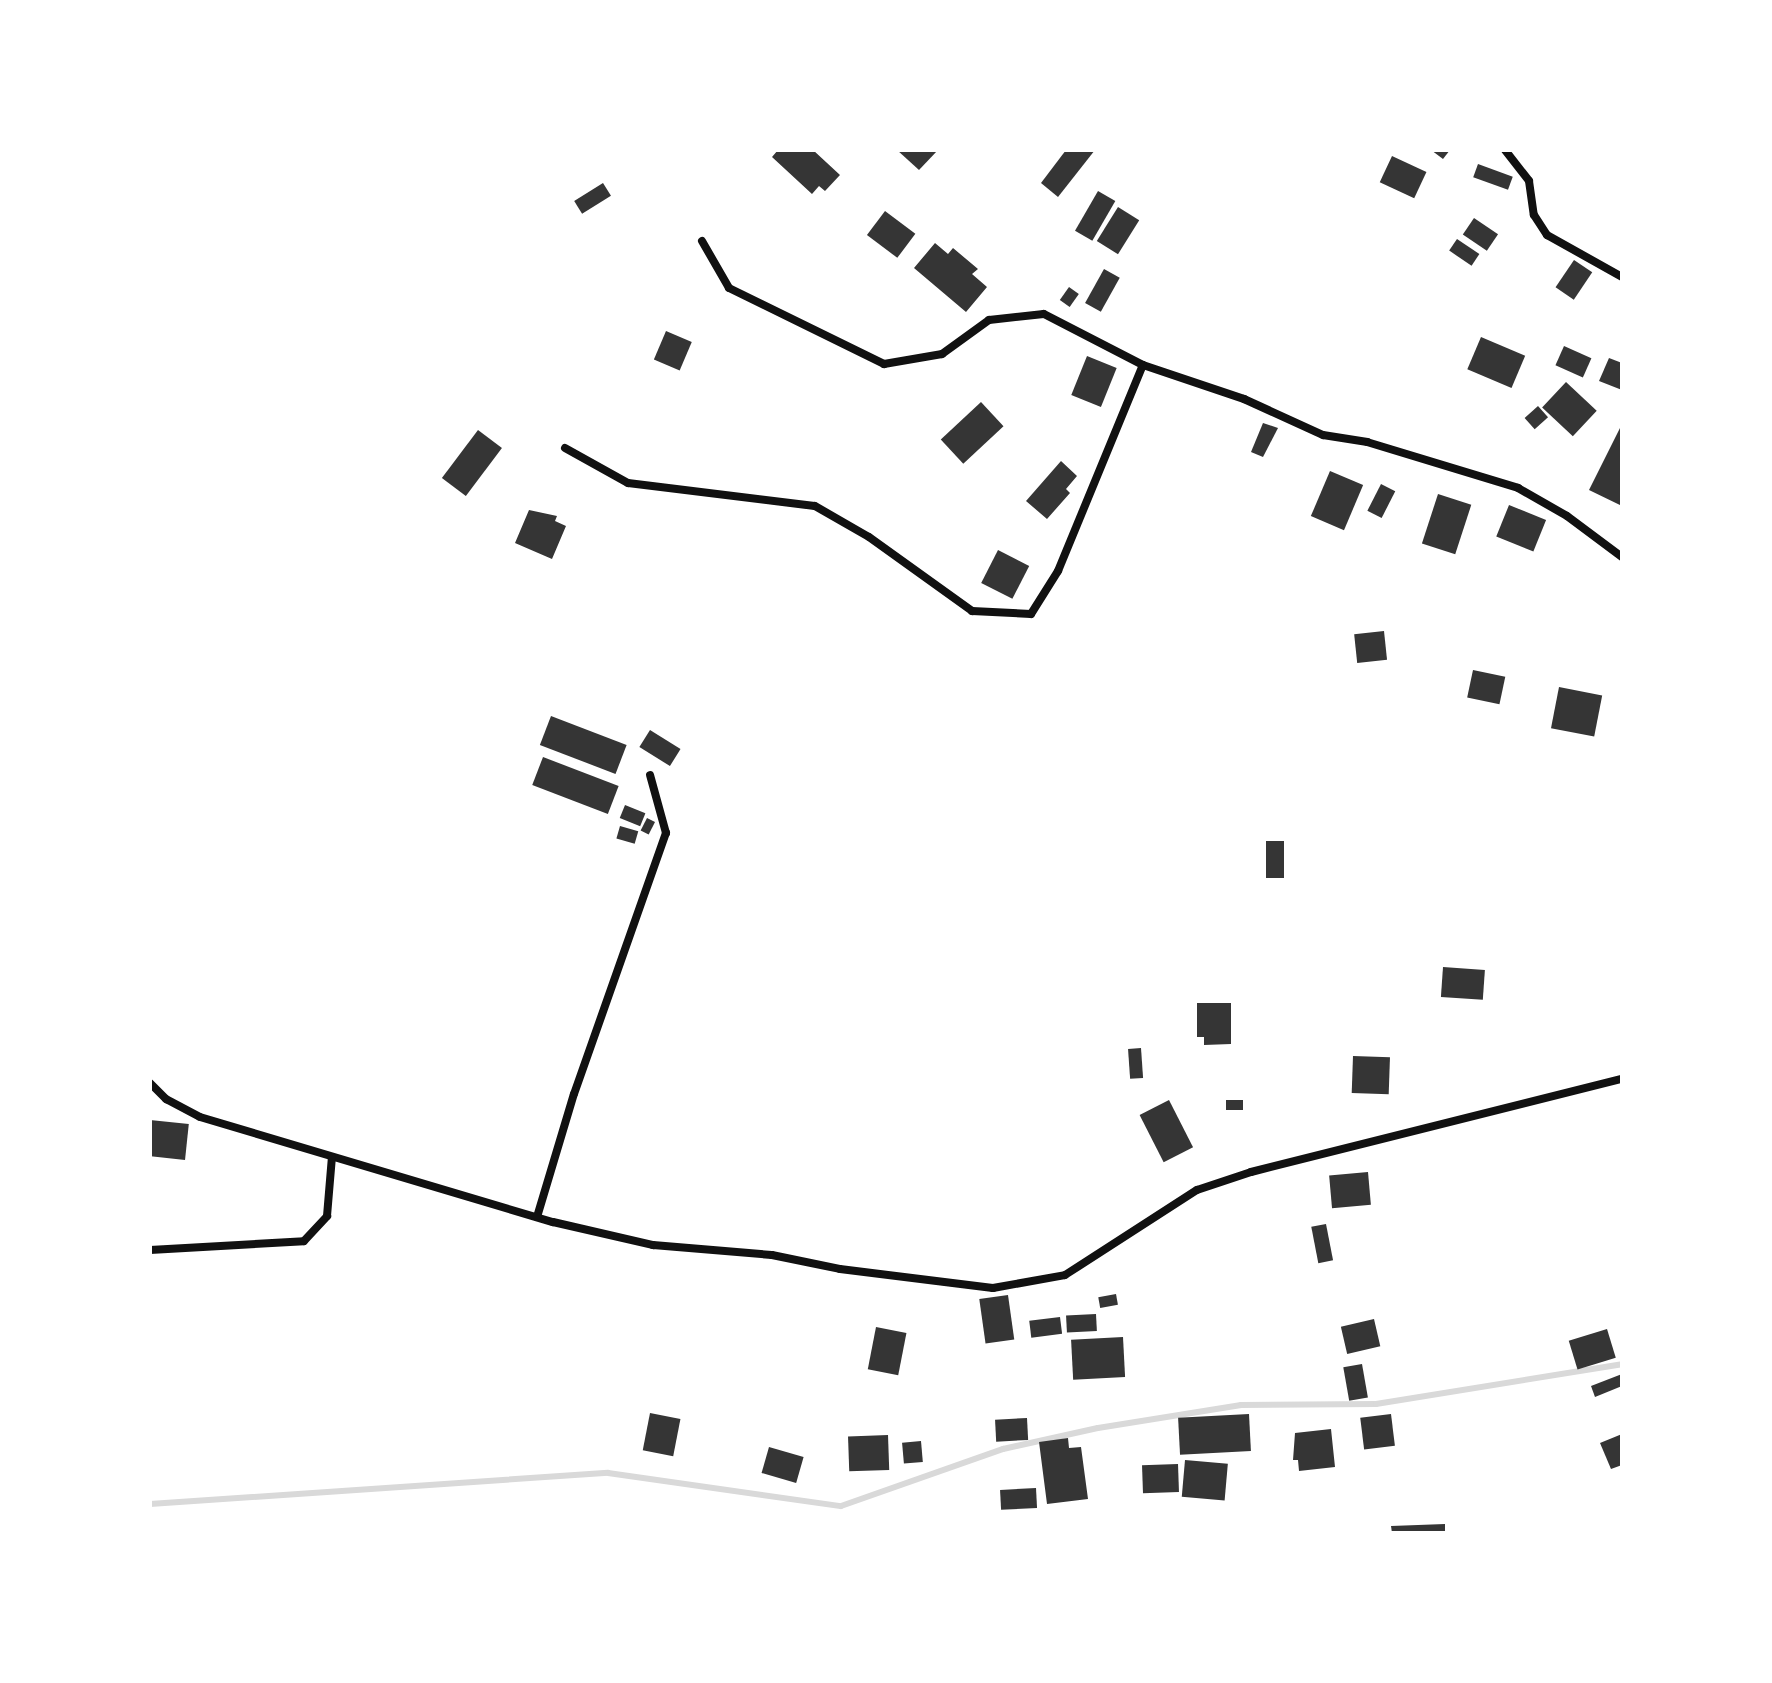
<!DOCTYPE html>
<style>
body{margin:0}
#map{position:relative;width:1772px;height:1683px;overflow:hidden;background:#fff;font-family:"Noto Sans",sans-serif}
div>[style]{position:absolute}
.stream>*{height:6px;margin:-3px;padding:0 3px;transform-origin:3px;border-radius:3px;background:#d9d9d9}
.building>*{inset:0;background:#353535;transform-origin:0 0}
.minor>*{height:8px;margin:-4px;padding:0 4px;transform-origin:4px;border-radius:4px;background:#111}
span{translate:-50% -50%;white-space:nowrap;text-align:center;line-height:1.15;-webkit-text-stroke:6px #fff;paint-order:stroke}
.frame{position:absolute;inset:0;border:152px solid #fff;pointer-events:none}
</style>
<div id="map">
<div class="stream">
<div style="left:150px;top:1504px;width:459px;rotate:-3.9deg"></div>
<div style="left:608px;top:1473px;width:235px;rotate:8.1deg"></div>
<div style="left:841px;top:1506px;width:172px;rotate:-19.4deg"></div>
<div style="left:1003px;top:1449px;width:97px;rotate:-12.5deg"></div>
<div style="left:1098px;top:1428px;width:145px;rotate:-9.1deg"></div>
<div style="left:1241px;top:1405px;width:135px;rotate:-0.4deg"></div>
<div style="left:1376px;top:1404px;width:249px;rotate:-9.2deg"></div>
</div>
<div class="building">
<div style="clip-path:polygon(778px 150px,813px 150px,840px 175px,825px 191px,819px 186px,812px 194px,772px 157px)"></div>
<div style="clip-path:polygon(897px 150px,938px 150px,919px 170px)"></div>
<div style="clip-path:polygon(1066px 150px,1095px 150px,1058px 197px,1041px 183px)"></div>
<div style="clip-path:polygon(1431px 150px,1450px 150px,1443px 159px)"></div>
<div style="left:1392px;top:156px;width:38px;height:29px;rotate:25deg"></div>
<div style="left:1478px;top:164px;width:37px;height:14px;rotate:20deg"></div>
<div style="left:603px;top:183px;width:15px;height:34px;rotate:58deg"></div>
<div style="left:1098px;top:191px;width:20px;height:46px;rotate:30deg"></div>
<div style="left:1118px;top:207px;width:25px;height:40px;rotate:32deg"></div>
<div style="left:885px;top:211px;width:38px;height:30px;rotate:37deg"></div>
<div style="left:1474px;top:218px;width:29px;height:20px;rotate:34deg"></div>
<div style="left:1457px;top:239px;width:27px;height:14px;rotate:34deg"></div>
<div style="clip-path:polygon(935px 243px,948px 254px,953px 248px,978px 269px,972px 274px,987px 287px,966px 312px,914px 268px)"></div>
<div style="left:1574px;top:260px;width:22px;height:33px;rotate:34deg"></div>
<div style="left:1104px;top:269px;width:18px;height:39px;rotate:29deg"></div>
<div style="left:1069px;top:287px;width:12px;height:16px;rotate:35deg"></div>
<div style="left:666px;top:331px;width:28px;height:31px;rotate:23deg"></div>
<div style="left:1481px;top:337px;width:48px;height:35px;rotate:23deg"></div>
<div style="left:1564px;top:346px;width:30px;height:21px;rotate:24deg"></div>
<div style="left:1087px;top:356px;width:32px;height:42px;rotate:22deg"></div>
<div style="clip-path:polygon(1609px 358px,1622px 363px,1622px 390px,1599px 381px)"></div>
<div style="left:1566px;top:382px;width:42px;height:35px;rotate:43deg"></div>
<div style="left:981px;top:402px;width:33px;height:55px;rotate:47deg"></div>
<div style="left:1538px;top:406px;width:15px;height:18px;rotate:48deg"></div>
<div style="clip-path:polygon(1263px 423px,1278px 428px,1263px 457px,1251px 452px)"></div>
<div style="clip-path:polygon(1622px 424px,1622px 506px,1589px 490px)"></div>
<div style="left:478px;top:430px;width:30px;height:60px;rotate:37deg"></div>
<div style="clip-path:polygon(1061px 461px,1077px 476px,1066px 489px,1070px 493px,1047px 519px,1026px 501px)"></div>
<div style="left:1330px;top:471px;width:36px;height:49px;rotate:23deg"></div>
<div style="left:1381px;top:484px;width:16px;height:30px;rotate:27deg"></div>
<div style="left:1438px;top:494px;width:35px;height:52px;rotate:18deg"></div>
<div style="left:1509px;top:505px;width:40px;height:34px;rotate:22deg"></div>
<div style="clip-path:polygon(529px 510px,557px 516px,555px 521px,566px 526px,552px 559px,515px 543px)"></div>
<div style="left:998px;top:550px;width:35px;height:37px;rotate:27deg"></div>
<div style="left:1384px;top:631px;width:29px;height:30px;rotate:84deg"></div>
<div style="left:1473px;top:670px;width:33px;height:28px;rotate:12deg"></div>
<div style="left:1559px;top:687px;width:44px;height:42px;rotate:11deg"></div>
<div style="left:551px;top:716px;width:81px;height:31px;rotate:21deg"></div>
<div style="left:650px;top:730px;width:36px;height:20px;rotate:32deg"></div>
<div style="left:543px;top:757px;width:81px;height:30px;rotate:21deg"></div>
<div style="left:625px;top:805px;width:22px;height:14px;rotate:22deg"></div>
<div style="left:647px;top:818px;width:9px;height:14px;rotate:27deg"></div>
<div style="left:620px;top:826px;width:19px;height:13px;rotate:16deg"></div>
<div style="left:1266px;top:841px;width:18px;height:37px"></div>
<div style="left:1443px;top:967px;width:42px;height:30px;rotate:4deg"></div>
<div style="clip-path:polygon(1197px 1003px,1231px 1003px,1231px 1044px,1204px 1045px,1204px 1037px,1197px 1037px)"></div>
<div style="left:1141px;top:1048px;width:30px;height:13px;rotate:86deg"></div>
<div style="left:1353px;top:1056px;width:37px;height:37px;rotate:2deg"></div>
<div style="left:1169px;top:1100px;width:53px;height:33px;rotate:63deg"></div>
<div style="left:1226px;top:1100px;width:17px;height:10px"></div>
<div style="left:150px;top:1120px;width:39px;height:36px;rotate:6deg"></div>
<div style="left:1368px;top:1172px;width:33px;height:39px;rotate:85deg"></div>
<div style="left:1326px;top:1224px;width:37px;height:15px;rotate:79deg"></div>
<div style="left:1116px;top:1294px;width:11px;height:18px;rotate:80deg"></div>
<div style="left:1008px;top:1295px;width:45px;height:29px;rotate:82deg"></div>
<div style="left:1096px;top:1314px;width:17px;height:30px;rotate:87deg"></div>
<div style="left:1060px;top:1317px;width:17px;height:31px;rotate:83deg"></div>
<div style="left:1374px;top:1319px;width:28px;height:34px;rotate:77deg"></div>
<div style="left:876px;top:1327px;width:31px;height:43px;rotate:11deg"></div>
<div style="left:1607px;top:1329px;width:30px;height:40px;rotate:73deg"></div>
<div style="left:1123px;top:1337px;width:40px;height:52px;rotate:87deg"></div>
<div style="left:1362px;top:1364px;width:34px;height:19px;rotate:80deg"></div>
<div style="clip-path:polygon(1622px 1374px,1622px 1386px,1595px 1397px,1591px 1386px)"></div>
<div style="left:650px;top:1413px;width:31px;height:38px;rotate:11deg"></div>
<div style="left:1249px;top:1414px;width:37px;height:71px;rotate:87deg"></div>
<div style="left:1391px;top:1414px;width:32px;height:31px;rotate:83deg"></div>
<div style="left:1027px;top:1418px;width:22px;height:32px;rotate:87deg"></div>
<div style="clip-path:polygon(1331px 1429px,1335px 1467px,1299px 1471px,1298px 1460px,1293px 1460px,1295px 1433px)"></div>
<div style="clip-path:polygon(1622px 1434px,1622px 1465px,1611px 1469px,1600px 1443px)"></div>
<div style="left:888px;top:1435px;width:35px;height:40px;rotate:88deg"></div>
<div style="clip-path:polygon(1068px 1438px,1069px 1448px,1081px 1447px,1088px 1499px,1047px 1504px,1039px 1442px)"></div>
<div style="left:921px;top:1441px;width:21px;height:19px;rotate:85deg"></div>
<div style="left:769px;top:1447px;width:36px;height:27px;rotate:16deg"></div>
<div style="left:1185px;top:1460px;width:43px;height:37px;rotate:5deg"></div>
<div style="left:1178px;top:1464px;width:28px;height:36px;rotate:88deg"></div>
<div style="left:1036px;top:1488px;width:20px;height:36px;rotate:87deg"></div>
<div style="clip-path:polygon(1445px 1524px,1445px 1533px,1392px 1533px,1391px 1526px)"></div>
</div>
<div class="minor">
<div style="left:1505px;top:150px;width:39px;rotate:52deg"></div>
<div style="left:1529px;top:181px;width:34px;rotate:82deg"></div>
<div style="left:1534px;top:215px;width:24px;rotate:57deg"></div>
<div style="left:1547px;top:235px;width:86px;rotate:29.2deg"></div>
<div style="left:702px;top:241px;width:54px;rotate:60.1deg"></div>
<div style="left:729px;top:288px;width:173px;rotate:26.1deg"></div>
<div style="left:884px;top:364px;width:59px;rotate:-9.8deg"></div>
<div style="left:942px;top:354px;width:58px;rotate:-35.9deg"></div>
<div style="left:989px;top:320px;width:55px;rotate:-6.2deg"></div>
<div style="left:1044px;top:314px;width:111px;rotate:27.3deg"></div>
<div style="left:1143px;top:365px;width:107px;rotate:18.6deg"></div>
<div style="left:1244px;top:399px;width:87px;rotate:24.5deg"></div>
<div style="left:1323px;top:435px;width:45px;rotate:9deg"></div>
<div style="left:1367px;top:442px;width:158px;rotate:16.9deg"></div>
<div style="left:1518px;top:488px;width:56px;rotate:29.7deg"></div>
<div style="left:1567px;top:516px;width:69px;rotate:36.7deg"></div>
<div style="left:565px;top:448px;width:72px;rotate:29.1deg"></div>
<div style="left:628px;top:483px;width:188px;rotate:7deg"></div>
<div style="left:815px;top:506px;width:62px;rotate:29.9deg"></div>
<div style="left:869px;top:537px;width:127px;rotate:35.7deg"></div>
<div style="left:972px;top:611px;width:59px;rotate:2.9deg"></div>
<div style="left:1031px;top:614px;width:51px;rotate:-57.9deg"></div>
<div style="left:1058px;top:571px;width:223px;rotate:-67.6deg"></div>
<div style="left:150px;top:1083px;width:23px;rotate:45deg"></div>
<div style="left:166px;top:1099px;width:38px;rotate:28deg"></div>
<div style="left:200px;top:1117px;width:368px;rotate:16.6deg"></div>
<div style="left:553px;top:1222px;width:103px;rotate:13deg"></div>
<div style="left:653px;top:1245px;width:119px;rotate:4.8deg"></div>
<div style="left:772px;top:1255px;width:69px;rotate:11.6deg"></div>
<div style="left:840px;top:1269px;width:154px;rotate:7.1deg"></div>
<div style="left:993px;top:1288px;width:73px;rotate:-10.2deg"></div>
<div style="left:1065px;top:1275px;width:157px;rotate:-32.8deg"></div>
<div style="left:1197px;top:1190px;width:57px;rotate:-18.4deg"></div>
<div style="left:1251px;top:1172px;width:382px;rotate:-14.1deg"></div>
<div style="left:537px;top:1217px;width:128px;rotate:-73.3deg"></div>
<div style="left:574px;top:1094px;width:277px;rotate:-70.6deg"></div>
<div style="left:666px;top:833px;width:60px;rotate:-105.4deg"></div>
<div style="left:150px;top:1250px;width:154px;rotate:-3.3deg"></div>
<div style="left:304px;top:1241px;width:34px;rotate:-47deg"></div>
<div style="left:327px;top:1216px;width:59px;rotate:-85.2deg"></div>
</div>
<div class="frame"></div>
</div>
